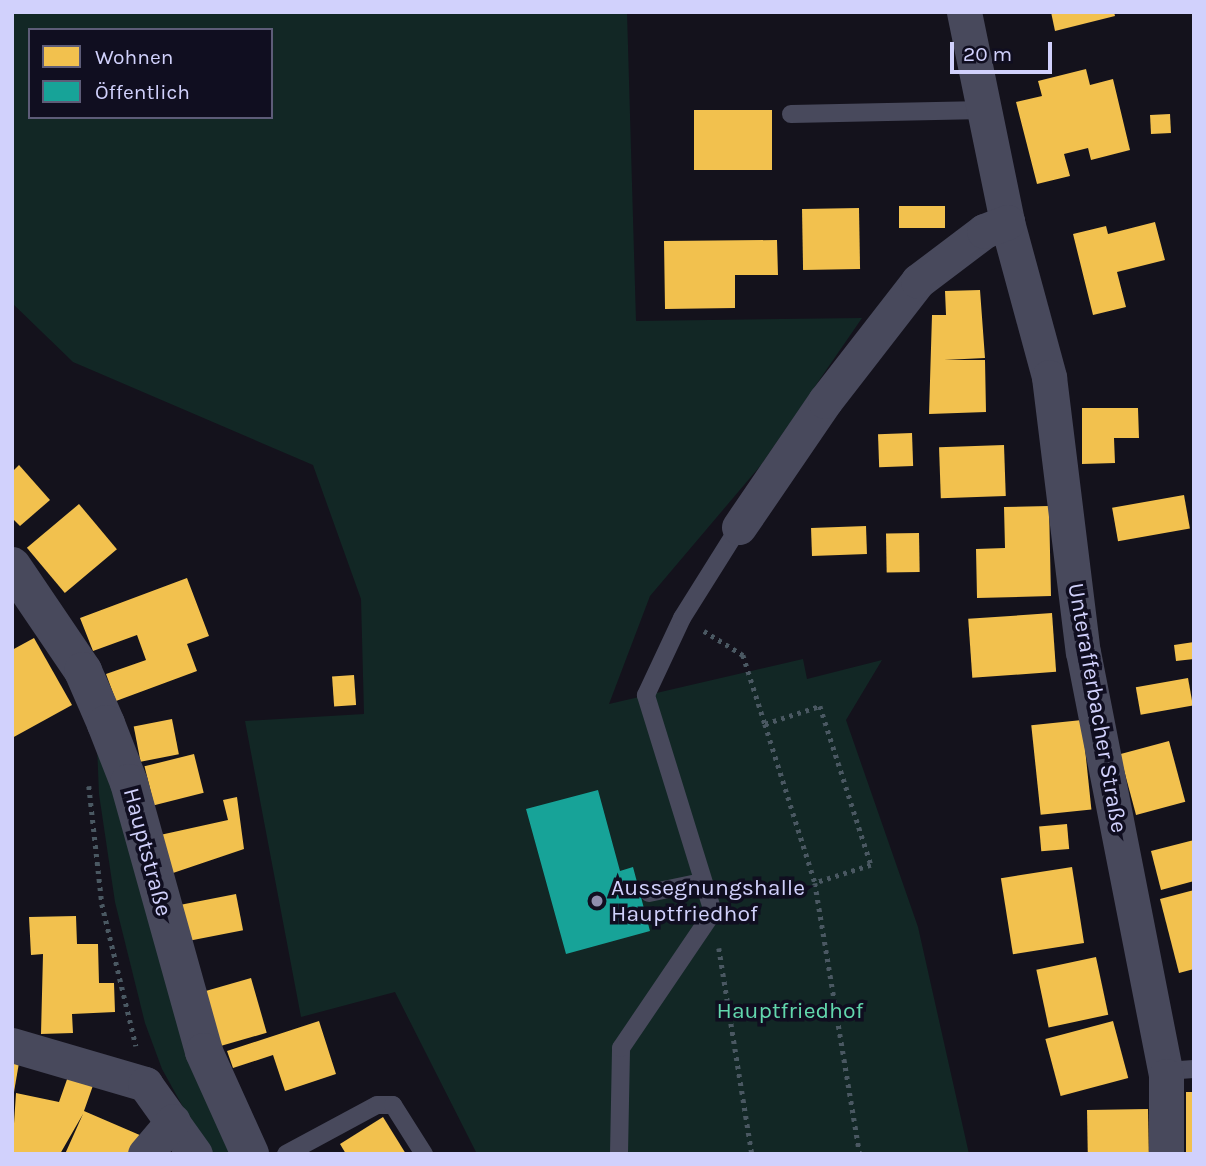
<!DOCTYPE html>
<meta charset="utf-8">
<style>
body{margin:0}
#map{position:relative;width:1206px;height:1166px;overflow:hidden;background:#14121c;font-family:Karla,sans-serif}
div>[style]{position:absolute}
.green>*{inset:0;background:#122725}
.homes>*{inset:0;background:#f2c14e;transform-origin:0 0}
.public>*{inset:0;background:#17a398}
.path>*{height:4.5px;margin-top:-2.25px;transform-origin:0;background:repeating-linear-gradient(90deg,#4a5862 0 3.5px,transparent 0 8.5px)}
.service>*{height:18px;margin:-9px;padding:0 9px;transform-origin:9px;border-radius:9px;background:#48495c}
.minor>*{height:35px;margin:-17.5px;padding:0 17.5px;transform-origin:17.5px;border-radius:17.5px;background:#48495c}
.tertiary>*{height:38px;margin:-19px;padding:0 19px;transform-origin:19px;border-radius:19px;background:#48495c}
.dots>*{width:19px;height:19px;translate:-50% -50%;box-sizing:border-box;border:4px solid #100e20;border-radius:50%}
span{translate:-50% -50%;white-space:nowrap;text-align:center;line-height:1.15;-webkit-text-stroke:7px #100e20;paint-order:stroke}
.street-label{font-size:23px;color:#d1d1fc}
.poi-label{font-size:23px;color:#d1d1fc}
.left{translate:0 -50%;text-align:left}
.park-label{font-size:23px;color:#62d7ad}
.frame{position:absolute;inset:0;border:14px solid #d1d1fc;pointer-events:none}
.legend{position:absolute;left:28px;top:28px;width:245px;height:91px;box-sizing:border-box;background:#100e20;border:2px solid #5d5c78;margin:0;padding:9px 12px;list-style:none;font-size:21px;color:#d1d1fc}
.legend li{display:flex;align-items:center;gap:14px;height:35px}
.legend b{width:35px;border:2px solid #5d5c78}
.scale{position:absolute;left:950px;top:42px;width:102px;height:32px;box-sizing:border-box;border:4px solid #d1d1fc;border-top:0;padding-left:9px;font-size:21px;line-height:24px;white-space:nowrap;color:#d1d1fc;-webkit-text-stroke:5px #100e20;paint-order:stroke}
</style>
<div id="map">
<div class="green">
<div style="clip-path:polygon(evenodd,12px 12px,627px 12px,636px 321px,862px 318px,761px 465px,650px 596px,609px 704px,803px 659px,807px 679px,882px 660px,846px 720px,918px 927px,969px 1154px,477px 1154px,395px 992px,301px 1017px,245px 721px,364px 714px,361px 599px,313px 465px,73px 362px,12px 303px,12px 12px,30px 30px,271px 30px,271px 117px,30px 117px,30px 30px)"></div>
<div style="clip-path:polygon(97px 745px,233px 1154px,209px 1154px,162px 1069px,145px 1023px,115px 902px,99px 794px)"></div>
</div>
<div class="homes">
<div style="clip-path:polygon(1051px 12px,1114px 12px,1115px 16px,1055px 31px)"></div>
<div style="clip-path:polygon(1086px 69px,1090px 85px,1113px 79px,1130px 150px,1091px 160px,1088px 148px,1064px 154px,1070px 176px,1037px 184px,1016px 102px,1042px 96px,1038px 81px)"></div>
<div style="left:694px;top:110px;width:78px;height:60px"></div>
<div style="left:1170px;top:114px;width:19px;height:20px;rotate:87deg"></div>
<div style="left:945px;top:206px;width:22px;height:46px;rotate:90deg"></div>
<div style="left:859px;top:208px;width:61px;height:57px;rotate:89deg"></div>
<div style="clip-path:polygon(1155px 222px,1165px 260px,1117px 272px,1126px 307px,1093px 315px,1073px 234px,1106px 226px,1108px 234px)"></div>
<div style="clip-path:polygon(777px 240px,778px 275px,735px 275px,735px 308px,665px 309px,664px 241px)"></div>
<div style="clip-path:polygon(980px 290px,985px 358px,944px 360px,985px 360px,986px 412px,929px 414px,932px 315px,946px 315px,945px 291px)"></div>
<div style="clip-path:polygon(1082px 408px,1138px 408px,1139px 438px,1114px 438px,1115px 463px,1082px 464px)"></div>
<div style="left:912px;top:433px;width:33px;height:34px;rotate:88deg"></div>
<div style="left:1004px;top:445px;width:51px;height:65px;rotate:88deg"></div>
<div style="clip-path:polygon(19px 465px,50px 500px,20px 526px,12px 518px,12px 472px)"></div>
<div style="left:1184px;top:495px;width:34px;height:73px;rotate:80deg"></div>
<div style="left:79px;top:504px;width:59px;height:68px;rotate:50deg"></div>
<div style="clip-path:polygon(1049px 506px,1051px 596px,977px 598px,976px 549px,1005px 548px,1004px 507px)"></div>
<div style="left:866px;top:526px;width:28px;height:55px;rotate:88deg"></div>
<div style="left:919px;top:533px;width:39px;height:33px;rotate:89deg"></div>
<div style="clip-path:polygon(187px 578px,209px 636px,187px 644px,197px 671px,116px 701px,106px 674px,146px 660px,137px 635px,93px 651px,80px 618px)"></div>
<div style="left:1052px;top:613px;width:59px;height:84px;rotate:86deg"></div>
<div style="clip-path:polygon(34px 638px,72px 705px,12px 738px,12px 650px)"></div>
<div style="clip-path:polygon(1194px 642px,1194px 659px,1176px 661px,1174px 645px)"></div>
<div style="left:354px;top:675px;width:30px;height:22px;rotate:86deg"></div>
<div style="left:1188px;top:678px;width:28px;height:53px;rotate:80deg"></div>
<div style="left:172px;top:719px;width:36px;height:39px;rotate:79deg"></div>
<div style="left:1082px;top:720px;width:90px;height:51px;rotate:84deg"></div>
<div style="left:1169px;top:741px;width:63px;height:51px;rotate:75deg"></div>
<div style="left:194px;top:754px;width:40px;height:51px;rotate:76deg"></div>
<div style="clip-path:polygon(237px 797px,244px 849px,173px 873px,160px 835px,228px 820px,223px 800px)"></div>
<div style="left:1067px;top:824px;width:25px;height:28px;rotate:85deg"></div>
<div style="clip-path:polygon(1194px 840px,1194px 881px,1161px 890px,1151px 851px)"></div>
<div style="left:1072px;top:867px;width:77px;height:72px;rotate:81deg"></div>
<div style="clip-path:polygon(1194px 890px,1194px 969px,1179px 973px,1160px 899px)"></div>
<div style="left:236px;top:894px;width:37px;height:60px;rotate:79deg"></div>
<div style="clip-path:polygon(76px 916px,77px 944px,98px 944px,99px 983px,114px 983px,115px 1012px,72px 1014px,73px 1033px,41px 1034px,43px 954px,31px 955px,29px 917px)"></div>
<div style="left:1096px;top:957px;width:59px;height:61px;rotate:78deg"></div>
<div style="left:251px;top:978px;width:57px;height:48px;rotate:74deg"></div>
<div style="clip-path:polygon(319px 1021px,336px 1074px,285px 1091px,273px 1055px,233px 1068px,227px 1051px)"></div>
<div style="left:1113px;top:1021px;width:59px;height:70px;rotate:75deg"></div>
<div style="clip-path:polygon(12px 1056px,20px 1057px,14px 1092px,12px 1092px)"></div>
<div style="clip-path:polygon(71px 1068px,96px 1077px,84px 1111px,142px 1136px,135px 1154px,65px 1154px,83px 1114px,60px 1154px,12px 1154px,16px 1093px,59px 1102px)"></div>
<div style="left:1186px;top:1092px;width:8px;height:62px"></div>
<div style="left:1148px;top:1109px;width:45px;height:61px;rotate:89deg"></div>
<div style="clip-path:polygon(383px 1117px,406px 1154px,346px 1154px,340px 1144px)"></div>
</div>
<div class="public">
<div style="clip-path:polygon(598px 790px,620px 871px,633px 867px,650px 931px,566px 954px,526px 809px)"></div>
</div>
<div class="path">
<div style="left:704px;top:631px;width:46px;rotate:31.6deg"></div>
<div style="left:743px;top:655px;width:72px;rotate:72.3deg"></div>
<div style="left:765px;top:724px;width:58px;rotate:-18.1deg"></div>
<div style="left:820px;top:706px;width:167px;rotate:72.2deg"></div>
<div style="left:871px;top:865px;width:59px;rotate:162.2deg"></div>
<div style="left:765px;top:724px;width:167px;rotate:72.5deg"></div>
<div style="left:815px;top:883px;width:275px;rotate:80.6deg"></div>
<div style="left:89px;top:786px;width:119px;rotate:83.7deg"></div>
<div style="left:102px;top:904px;width:146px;rotate:76.5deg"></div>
<div style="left:719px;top:948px;width:209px;rotate:80.9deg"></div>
</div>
<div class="service">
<div style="left:791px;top:114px;width:193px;rotate:-1.2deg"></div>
<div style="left:649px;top:893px;width:54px;rotate:-11.7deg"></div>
<div style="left:1165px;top:1071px;width:29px;rotate:-4deg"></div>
<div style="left:286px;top:1154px;width:103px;rotate:-28.3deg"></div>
<div style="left:377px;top:1105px;width:16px"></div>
<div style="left:393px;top:1105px;width:58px;rotate:57.7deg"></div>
<div style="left:619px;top:1154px;width:106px;rotate:-88.9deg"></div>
<div style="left:621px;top:1048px;width:164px;rotate:-55.9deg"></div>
<div style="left:713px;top:912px;width:227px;rotate:-107.2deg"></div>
<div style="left:646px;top:695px;width:85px;rotate:-64.9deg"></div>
<div style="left:682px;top:618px;width:107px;rotate:-57.9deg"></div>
</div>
<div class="minor">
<div style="left:964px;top:12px;width:214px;rotate:78.4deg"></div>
<div style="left:1007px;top:222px;width:161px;rotate:74.8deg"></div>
<div style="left:1049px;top:377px;width:277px;rotate:83deg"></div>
<div style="left:1083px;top:652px;width:432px;rotate:78.9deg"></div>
<div style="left:1166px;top:1076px;width:78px;rotate:90deg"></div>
<div style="left:739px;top:527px;width:153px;rotate:-55.7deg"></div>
<div style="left:825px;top:401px;width:152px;rotate:-52.2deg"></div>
<div style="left:918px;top:281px;width:83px;rotate:-37.1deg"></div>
<div style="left:984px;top:231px;width:25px;rotate:-21deg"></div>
<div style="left:12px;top:1045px;width:139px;rotate:16.3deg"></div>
<div style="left:145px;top:1084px;width:86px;rotate:54.5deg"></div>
<div style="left:145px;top:1154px;width:43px;rotate:-49.7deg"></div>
</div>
<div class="tertiary">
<div style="left:12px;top:566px;width:127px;rotate:55.9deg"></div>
<div style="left:83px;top:671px;width:58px;rotate:66.5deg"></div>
<div style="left:106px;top:724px;width:63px;rotate:68.7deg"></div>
<div style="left:129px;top:783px;width:279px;rotate:74.4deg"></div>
<div style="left:204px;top:1052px;width:112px;rotate:65.7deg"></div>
</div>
<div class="dots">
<div style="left:597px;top:901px;background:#8f8eae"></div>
</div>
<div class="street-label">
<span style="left:1097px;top:708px;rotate:80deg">Unterafferbacher Straße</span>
<span style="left:147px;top:852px;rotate:75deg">Hauptstraße</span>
</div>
<div class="poi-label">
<span class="left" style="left:611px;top:901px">Aussegnungshalle<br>Hauptfriedhof</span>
</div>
<div class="park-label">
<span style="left:790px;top:1011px">Hauptfriedhof</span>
</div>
<div class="frame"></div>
<ul class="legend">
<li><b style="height:19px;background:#f2c14e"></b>Wohnen</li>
<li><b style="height:19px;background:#17a398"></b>Öffentlich</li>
</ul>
<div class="scale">20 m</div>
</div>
